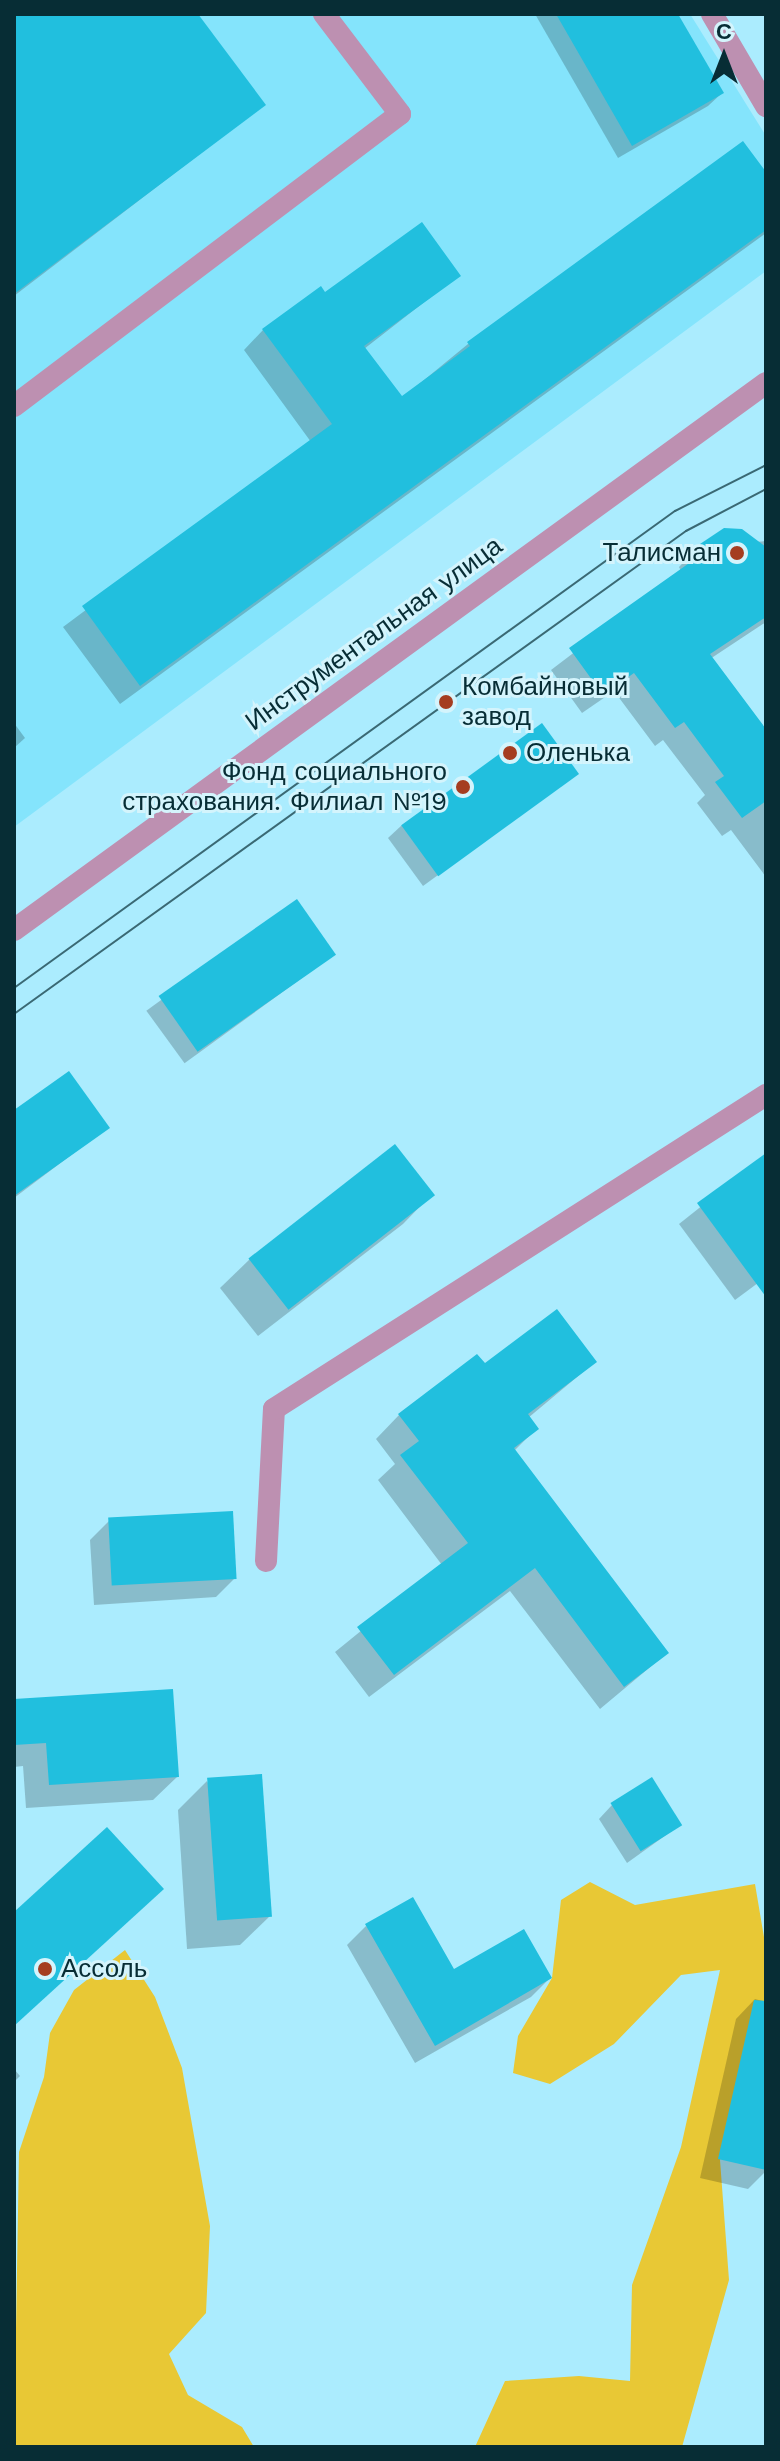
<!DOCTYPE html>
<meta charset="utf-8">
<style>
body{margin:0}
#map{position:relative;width:780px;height:2461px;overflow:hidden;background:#abecfe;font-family:"Work Sans",sans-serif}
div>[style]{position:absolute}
.built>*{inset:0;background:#84e4fc}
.green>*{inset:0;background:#e8c835}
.shadow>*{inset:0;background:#0003;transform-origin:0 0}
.building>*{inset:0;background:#21bfde;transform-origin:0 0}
.service>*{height:22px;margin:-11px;padding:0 11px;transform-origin:11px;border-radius:11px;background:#bd90b1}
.tertiary>*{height:22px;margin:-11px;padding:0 11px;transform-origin:11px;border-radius:11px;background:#bd90b1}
.tram>*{height:2px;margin:-1px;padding:0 1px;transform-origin:1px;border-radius:1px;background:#3a6974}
.dots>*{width:22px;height:22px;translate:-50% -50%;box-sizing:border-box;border:4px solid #d4f4fc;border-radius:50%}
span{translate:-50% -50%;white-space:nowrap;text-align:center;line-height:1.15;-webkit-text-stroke:6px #d4f4fc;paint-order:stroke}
.poi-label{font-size:26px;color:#072d35}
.right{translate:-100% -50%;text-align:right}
.left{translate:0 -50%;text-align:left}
.street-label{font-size:26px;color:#072d35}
.frame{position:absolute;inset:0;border:16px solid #072d35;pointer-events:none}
.north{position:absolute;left:684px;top:16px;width:80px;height:80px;-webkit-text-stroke:6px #d4f4fc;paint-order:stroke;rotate:0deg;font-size:22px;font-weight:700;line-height:32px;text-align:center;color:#072d35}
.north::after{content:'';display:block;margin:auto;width:28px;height:36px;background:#072d35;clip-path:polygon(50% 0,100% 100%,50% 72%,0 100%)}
</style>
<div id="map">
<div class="built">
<div style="clip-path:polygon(14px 14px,690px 14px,766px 136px,766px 271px,14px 827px)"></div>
</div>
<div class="green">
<div style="clip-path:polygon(590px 1882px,635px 1905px,755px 1884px,766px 1949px,766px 1998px,720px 2160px,729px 2280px,682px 2447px,475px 2447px,505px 2381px,579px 2376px,630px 2381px,632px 2285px,681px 2147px,720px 1970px,681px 1975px,614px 2044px,550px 2084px,513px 2073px,518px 2036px,552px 1978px,561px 1900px)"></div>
<div style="clip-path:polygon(125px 1950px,155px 1997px,182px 2068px,210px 2226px,206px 2313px,169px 2354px,188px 2395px,242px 2427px,254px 2447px,14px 2447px,19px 2152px,44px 2077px,50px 2033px,74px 1990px)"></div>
</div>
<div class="shadow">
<div style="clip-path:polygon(14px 14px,195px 14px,264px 105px,14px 296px)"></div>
<div style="clip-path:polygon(535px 14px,676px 14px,722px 93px,708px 106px,618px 158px)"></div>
<div style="clip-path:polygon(743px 144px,766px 175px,766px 233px,120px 704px,63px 627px,311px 442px,244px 350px,263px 330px,325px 295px,459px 275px,364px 349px,401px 399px,468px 344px)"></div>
<div style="clip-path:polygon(766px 541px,766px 622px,710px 659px,766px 733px,766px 877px,731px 830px,722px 836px,697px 803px,705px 795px,663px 740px,655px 746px,614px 691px,582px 713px,551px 670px,681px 571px,679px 567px,698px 547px)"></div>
<div style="clip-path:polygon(14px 723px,25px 738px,14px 748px)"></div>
<div style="clip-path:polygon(577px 774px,423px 886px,388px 838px,402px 825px)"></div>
<div style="left:296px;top:902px;width:65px;height:185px;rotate:54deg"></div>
<div style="clip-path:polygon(14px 1113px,107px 1128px,14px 1198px)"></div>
<div style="clip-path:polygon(766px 1155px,766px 1277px,735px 1300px,679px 1224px)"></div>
<div style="clip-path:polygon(432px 1194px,403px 1224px,258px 1336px,220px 1288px,250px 1259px)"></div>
<div style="clip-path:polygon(595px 1362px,528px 1418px,536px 1429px,514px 1451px,667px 1653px,600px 1709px,510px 1591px,369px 1697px,335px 1652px,442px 1565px,378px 1480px,395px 1464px,376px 1439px,399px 1415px,484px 1366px)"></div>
<div style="clip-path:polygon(109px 1521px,235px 1578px,216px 1597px,94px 1605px,90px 1540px)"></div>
<div style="clip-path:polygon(14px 1701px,177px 1777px,153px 1800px,26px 1808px,23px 1766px,14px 1767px)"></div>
<div style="clip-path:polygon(207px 1781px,270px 1916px,240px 1945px,187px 1949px,178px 1810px)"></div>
<div style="clip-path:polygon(612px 1805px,680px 1825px,627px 1863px,599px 1819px)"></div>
<div style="clip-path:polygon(366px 1926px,453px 1972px,550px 1978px,531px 1997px,415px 2063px,347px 1945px)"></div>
<div style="clip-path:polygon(755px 1999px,766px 2002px,766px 2171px,748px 2189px,700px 2178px,736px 2019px)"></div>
<div style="clip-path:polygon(14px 2069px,20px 2076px,14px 2082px)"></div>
</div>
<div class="building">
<div style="clip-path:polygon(14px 14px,198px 14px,266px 105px,14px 294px)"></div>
<div style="clip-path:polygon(556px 14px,678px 14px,724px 93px,632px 146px)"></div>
<div style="clip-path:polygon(743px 141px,766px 172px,766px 230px,140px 686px,82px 606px,332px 424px,262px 329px,321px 286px,325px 292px,422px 222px,461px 276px,364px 346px,402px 396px,470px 346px,467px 342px)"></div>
<div style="clip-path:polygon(724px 528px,742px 529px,766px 547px,766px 617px,710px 654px,766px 729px,766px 801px,742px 818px,715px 782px,724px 776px,684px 722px,675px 728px,634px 673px,603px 695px,569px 648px,702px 554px,697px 546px)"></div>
<div style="left:542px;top:723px;width:63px;height:174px;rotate:54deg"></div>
<div style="left:297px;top:899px;width:68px;height:169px;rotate:55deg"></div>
<div style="clip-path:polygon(69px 1071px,110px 1128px,14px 1196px,14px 1110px)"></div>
<div style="left:395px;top:1144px;width:65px;height:186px;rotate:52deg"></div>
<div style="clip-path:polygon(766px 1153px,766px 1297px,697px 1203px)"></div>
<div style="clip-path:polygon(557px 1309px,597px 1362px,528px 1414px,539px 1429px,514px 1448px,669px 1653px,624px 1687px,535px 1568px,394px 1675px,357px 1627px,468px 1543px,400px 1455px,419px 1441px,398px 1414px,477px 1354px,485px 1363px)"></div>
<div style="left:233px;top:1511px;width:68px;height:125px;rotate:87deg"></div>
<div style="clip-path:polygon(173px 1689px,179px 1777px,49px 1785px,46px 1743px,14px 1745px,14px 1699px)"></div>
<div style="left:262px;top:1774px;width:143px;height:55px;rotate:86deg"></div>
<div style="left:652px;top:1777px;width:57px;height:49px;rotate:58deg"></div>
<div style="clip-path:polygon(107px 1827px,164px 1889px,14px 2026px,14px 1912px)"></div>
<div style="clip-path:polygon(413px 1897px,454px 1969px,524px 1929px,552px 1978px,435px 2046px,365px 1924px)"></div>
<div style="clip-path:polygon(754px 2000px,766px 2001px,766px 2170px,718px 2159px)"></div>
</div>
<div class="service">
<div style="left:14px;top:406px;width:484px;rotate:-37.1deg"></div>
<div style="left:400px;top:114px;width:126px;rotate:-127.2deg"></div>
<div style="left:266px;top:1561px;width:152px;rotate:-87deg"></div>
<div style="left:274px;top:1409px;width:584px;rotate:-32.55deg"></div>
</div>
<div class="tertiary">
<div style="left:712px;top:14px;width:107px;rotate:59.6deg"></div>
<div style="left:14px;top:930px;width:930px;rotate:-36.03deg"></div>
</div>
<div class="tram">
<div style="left:14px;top:988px;width:815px;rotate:-35.82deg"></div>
<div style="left:675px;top:511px;width:102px;rotate:-26.8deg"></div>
<div style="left:14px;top:1014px;width:828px;rotate:-35.71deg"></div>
<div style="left:686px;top:531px;width:90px;rotate:-27.7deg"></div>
</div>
<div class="dots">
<div style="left:737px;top:553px;background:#a53d20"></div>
<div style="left:446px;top:702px;background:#a53d20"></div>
<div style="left:510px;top:753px;background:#a53d20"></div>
<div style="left:463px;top:787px;background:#a53d20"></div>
<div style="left:45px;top:1969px;background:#a53d20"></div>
</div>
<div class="poi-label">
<span class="right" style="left:721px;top:553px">Талисман</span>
<span class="left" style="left:462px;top:702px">Комбайновый<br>завод</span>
<span class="left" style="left:526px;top:753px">Оленька</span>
<span class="right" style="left:447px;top:787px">Фонд социального<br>страхования. Филиал №19</span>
<span class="left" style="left:61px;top:1969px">Ассоль</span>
</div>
<div class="street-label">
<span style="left:374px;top:634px;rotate:-36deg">Инструментальная улица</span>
</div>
<div class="frame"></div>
<div class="north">С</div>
</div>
